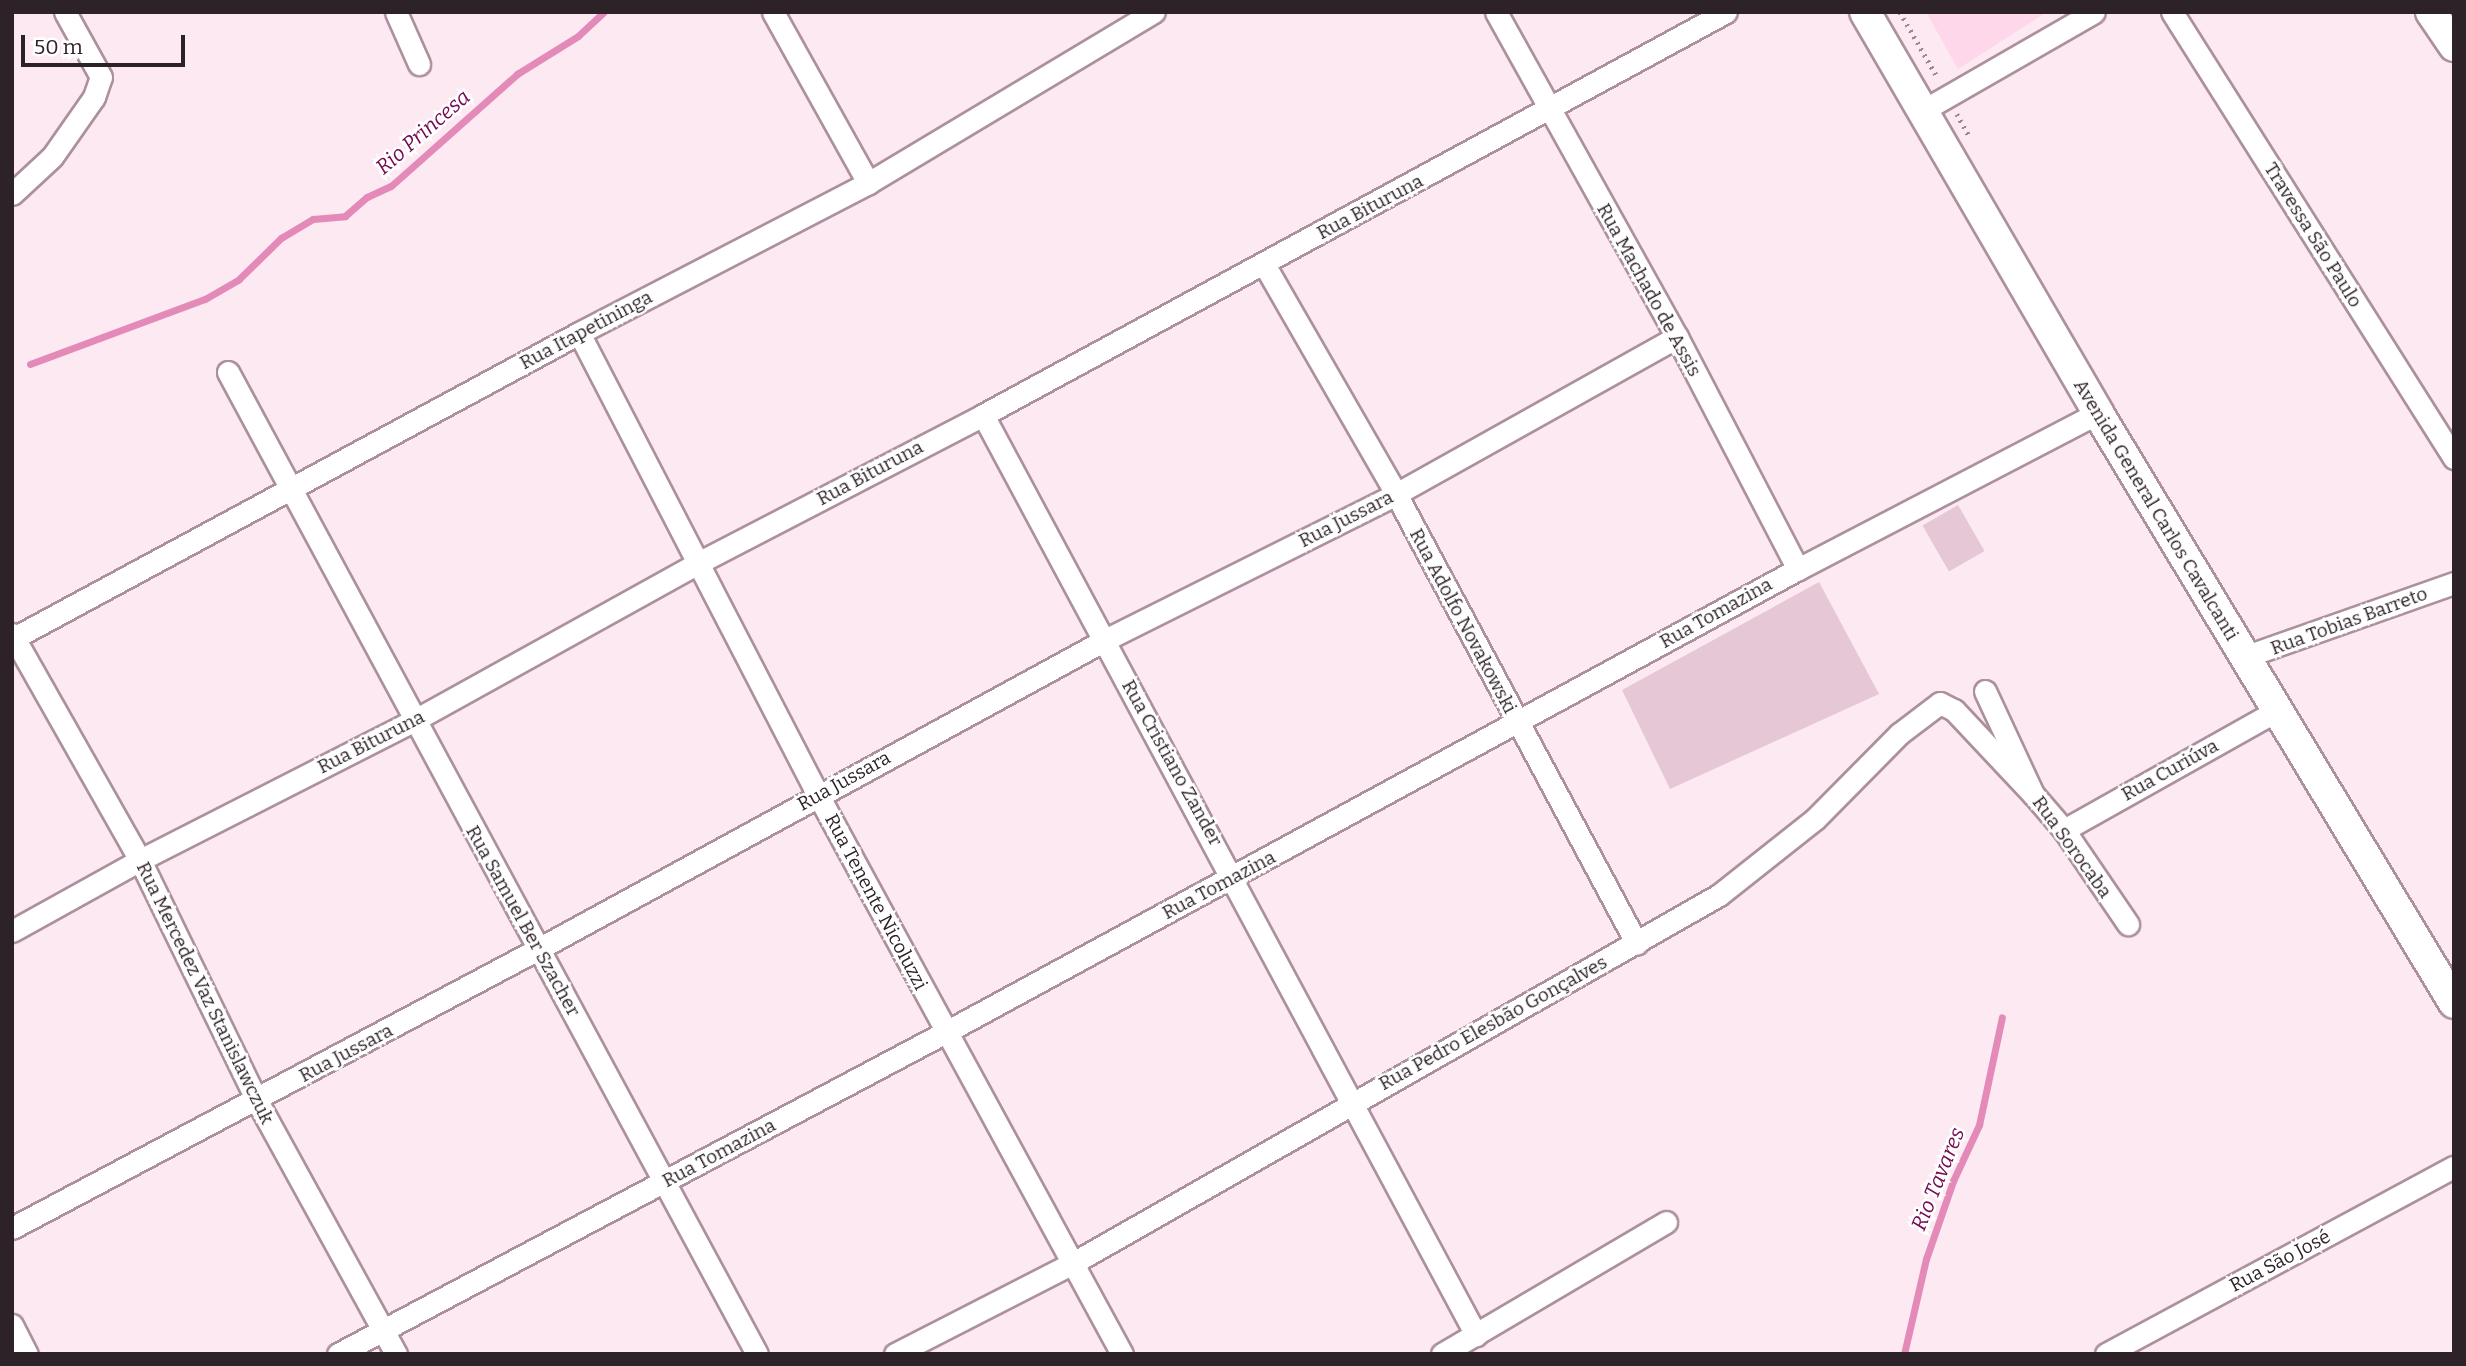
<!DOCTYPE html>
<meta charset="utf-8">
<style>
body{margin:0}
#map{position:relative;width:2466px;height:1366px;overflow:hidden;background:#fce9f2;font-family:Bitter,serif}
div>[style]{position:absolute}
.built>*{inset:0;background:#fed7ea}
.stream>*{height:7px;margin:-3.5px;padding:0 3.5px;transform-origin:3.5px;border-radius:3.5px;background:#e38ab9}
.building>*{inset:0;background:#e6c7d6;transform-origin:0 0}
.path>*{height:4.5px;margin-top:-2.25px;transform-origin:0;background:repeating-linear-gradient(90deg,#988991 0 2px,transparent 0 7px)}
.roads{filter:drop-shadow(2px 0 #ac909e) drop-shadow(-2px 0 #ac909e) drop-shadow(0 2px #ac909e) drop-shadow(0 -2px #ac909e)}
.minor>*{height:21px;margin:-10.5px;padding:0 10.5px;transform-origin:10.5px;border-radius:10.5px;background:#fff}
.secondary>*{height:30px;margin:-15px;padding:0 15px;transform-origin:15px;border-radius:15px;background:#fff}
span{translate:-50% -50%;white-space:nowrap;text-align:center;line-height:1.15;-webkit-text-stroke:5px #fff;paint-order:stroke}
.street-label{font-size:19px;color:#2d2228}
.water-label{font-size:21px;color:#750950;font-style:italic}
.frame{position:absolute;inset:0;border:14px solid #2d2228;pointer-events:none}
.scale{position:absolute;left:21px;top:35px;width:164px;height:32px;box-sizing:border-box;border:4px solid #2d2228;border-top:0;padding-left:9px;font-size:21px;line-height:24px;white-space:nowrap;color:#2d2228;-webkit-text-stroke:5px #fff;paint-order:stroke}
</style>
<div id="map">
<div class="built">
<div style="clip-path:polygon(1926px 12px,2047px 12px,1958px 69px)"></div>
</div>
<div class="stream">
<div style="left:30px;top:364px;width:187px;rotate:-20.4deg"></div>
<div style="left:205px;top:299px;width:39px;rotate:-30deg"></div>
<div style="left:239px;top:279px;width:59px;rotate:-44.3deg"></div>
<div style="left:281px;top:238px;width:37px;rotate:-31deg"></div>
<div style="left:313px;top:219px;width:32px;rotate:-5deg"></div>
<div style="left:345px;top:216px;width:29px;rotate:-41deg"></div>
<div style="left:367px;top:197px;width:26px;rotate:-25deg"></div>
<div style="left:391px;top:186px;width:169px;rotate:-41.6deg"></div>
<div style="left:517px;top:74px;width:72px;rotate:-31.9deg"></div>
<div style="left:578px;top:36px;width:35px;rotate:-43deg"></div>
<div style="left:1904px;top:1354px;width:98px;rotate:-77deg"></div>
<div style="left:1926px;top:1259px;width:83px;rotate:-70.9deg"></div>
<div style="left:1953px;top:1181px;width:62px;rotate:-65.1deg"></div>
<div style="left:1979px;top:1125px;width:110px;rotate:-78deg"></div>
</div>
<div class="building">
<div style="left:1958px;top:505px;width:53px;height:41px;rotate:60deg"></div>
<div style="clip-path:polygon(1819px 582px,1879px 694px,1670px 789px,1622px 690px)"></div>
</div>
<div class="path">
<div style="left:1900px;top:12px;width:76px;rotate:60.1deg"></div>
<div style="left:1957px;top:114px;width:26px;rotate:61deg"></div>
</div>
<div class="roads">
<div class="minor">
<div style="left:396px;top:12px;width:57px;rotate:66.1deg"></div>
<div style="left:773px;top:12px;width:196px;rotate:60.9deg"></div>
<div style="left:1496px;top:12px;width:372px;rotate:60.9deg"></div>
<div style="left:1677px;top:337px;width:262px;rotate:62.5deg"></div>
<div style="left:2172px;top:12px;width:528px;rotate:57.7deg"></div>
<div style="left:1922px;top:111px;width:198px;rotate:-29.9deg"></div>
<div style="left:12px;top:194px;width:54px;rotate:-42.8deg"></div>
<div style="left:52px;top:157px;width:73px;rotate:-55deg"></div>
<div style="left:94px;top:97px;width:21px;rotate:-71deg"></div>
<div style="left:101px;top:77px;width:74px;rotate:-119deg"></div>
<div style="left:1264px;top:264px;width:265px;rotate:60.1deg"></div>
<div style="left:1396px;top:494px;width:510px;rotate:61.83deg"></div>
<div style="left:579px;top:333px;width:520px;rotate:62.65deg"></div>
<div style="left:818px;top:795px;width:636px;rotate:61.46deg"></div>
<div style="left:228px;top:372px;width:1115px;rotate:61.69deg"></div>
<div style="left:983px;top:415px;width:1044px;rotate:61.81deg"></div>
<div style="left:12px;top:634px;width:260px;rotate:60.5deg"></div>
<div style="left:140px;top:860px;width:268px;rotate:64.1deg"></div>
<div style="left:257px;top:1101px;width:289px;rotate:61.2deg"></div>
<div style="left:12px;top:639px;width:644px;rotate:-28.35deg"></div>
<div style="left:579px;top:333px;width:326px;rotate:-27.4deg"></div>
<div style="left:868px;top:183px;width:333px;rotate:-30.9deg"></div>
<div style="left:2244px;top:657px;width:223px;rotate:-19.4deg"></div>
<div style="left:1985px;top:691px;width:114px;rotate:65deg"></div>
<div style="left:2033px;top:794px;width:48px;rotate:49.3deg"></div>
<div style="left:2064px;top:830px;width:114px;rotate:55.8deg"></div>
<div style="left:2064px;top:830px;width:243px;rotate:-29.3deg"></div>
<div style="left:12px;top:931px;width:146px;rotate:-29deg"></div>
<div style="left:140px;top:860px;width:306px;rotate:-27deg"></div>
<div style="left:413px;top:721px;width:324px;rotate:-29deg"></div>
<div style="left:696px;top:564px;width:323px;rotate:-27.4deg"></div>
<div style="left:983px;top:415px;width:845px;rotate:-28.48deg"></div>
<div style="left:12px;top:1228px;width:598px;rotate:-27.94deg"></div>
<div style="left:540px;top:948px;width:643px;rotate:-28.6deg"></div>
<div style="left:1105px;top:640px;width:326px;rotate:-26.6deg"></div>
<div style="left:1396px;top:494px;width:322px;rotate:-29.2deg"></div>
<div style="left:12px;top:1325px;width:33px;rotate:63deg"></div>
<div style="left:338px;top:1354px;width:688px;rotate:-27.91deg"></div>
<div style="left:946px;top:1032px;width:970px;rotate:-28.52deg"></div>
<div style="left:1798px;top:569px;width:338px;rotate:-27.5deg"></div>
<div style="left:895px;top:1354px;width:200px;rotate:-27.1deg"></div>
<div style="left:1073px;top:1263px;width:743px;rotate:-29.67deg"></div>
<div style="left:1719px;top:895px;width:122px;rotate:-38.4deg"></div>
<div style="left:1815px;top:819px;width:120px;rotate:-45.3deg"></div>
<div style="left:1899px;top:734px;width:51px;rotate:-37.1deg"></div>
<div style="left:1940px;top:703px;width:16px;rotate:27deg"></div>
<div style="left:1954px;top:710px;width:115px;rotate:46.8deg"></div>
<div style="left:1442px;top:1354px;width:260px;rotate:-30.5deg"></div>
<div style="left:2106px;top:1354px;width:395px;rotate:-28.3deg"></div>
</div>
<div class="secondary">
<div style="left:1865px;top:12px;width:464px;rotate:59.8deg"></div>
<div style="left:2098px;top:413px;width:689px;rotate:58.89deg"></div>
<div style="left:2431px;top:12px;width:41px;rotate:55.9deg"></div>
</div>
</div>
<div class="street-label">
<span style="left:1370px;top:207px;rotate:-28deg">Rua Bituruna</span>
<span style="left:2313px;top:235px;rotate:58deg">Travessa São Paulo</span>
<span style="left:1649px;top:290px;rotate:61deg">Rua Machado de Assis</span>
<span style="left:586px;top:330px;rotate:-28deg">Rua Itapetininga</span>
<span style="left:870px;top:473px;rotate:-28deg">Rua Bituruna</span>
<span style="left:2156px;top:510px;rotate:59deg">Avenida General Carlos Cavalcanti</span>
<span style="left:1346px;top:519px;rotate:-27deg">Rua Jussara</span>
<span style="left:1716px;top:613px;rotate:-29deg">Rua Tomazina</span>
<span style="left:1463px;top:621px;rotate:62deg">Rua Adolfo Novakowski</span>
<span style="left:2349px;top:621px;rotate:-20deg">Rua Tobias Barreto</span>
<span style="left:371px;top:742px;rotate:-27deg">Rua Bituruna</span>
<span style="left:1172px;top:763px;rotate:61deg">Rua Cristiano Zander</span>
<span style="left:2170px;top:770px;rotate:-29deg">Rua Curiúva</span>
<span style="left:844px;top:781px;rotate:-29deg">Rua Jussara</span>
<span style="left:2072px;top:847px;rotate:54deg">Rua Sorocaba</span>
<span style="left:1219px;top:885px;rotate:-28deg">Rua Tomazina</span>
<span style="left:876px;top:902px;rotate:62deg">Rua Tenente Nicoluzzi</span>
<span style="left:523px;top:921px;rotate:61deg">Rua Samuel Ber Szacher</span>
<span style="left:205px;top:993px;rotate:64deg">Rua Mercedez Vaz Stanislawczuk</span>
<span style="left:1493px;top:1023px;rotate:-29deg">Rua Pedro Elesbão Gonçalves</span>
<span style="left:346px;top:1053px;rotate:-28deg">Rua Jussara</span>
<span style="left:719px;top:1153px;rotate:-28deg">Rua Tomazina</span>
<span style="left:2280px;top:1261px;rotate:-28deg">Rua São José</span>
</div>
<div class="water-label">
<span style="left:423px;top:132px;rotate:-41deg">Rio Princesa</span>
<span style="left:1938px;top:1179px;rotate:-68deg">Rio Tavares</span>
</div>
<div class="frame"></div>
<div class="scale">50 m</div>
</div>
